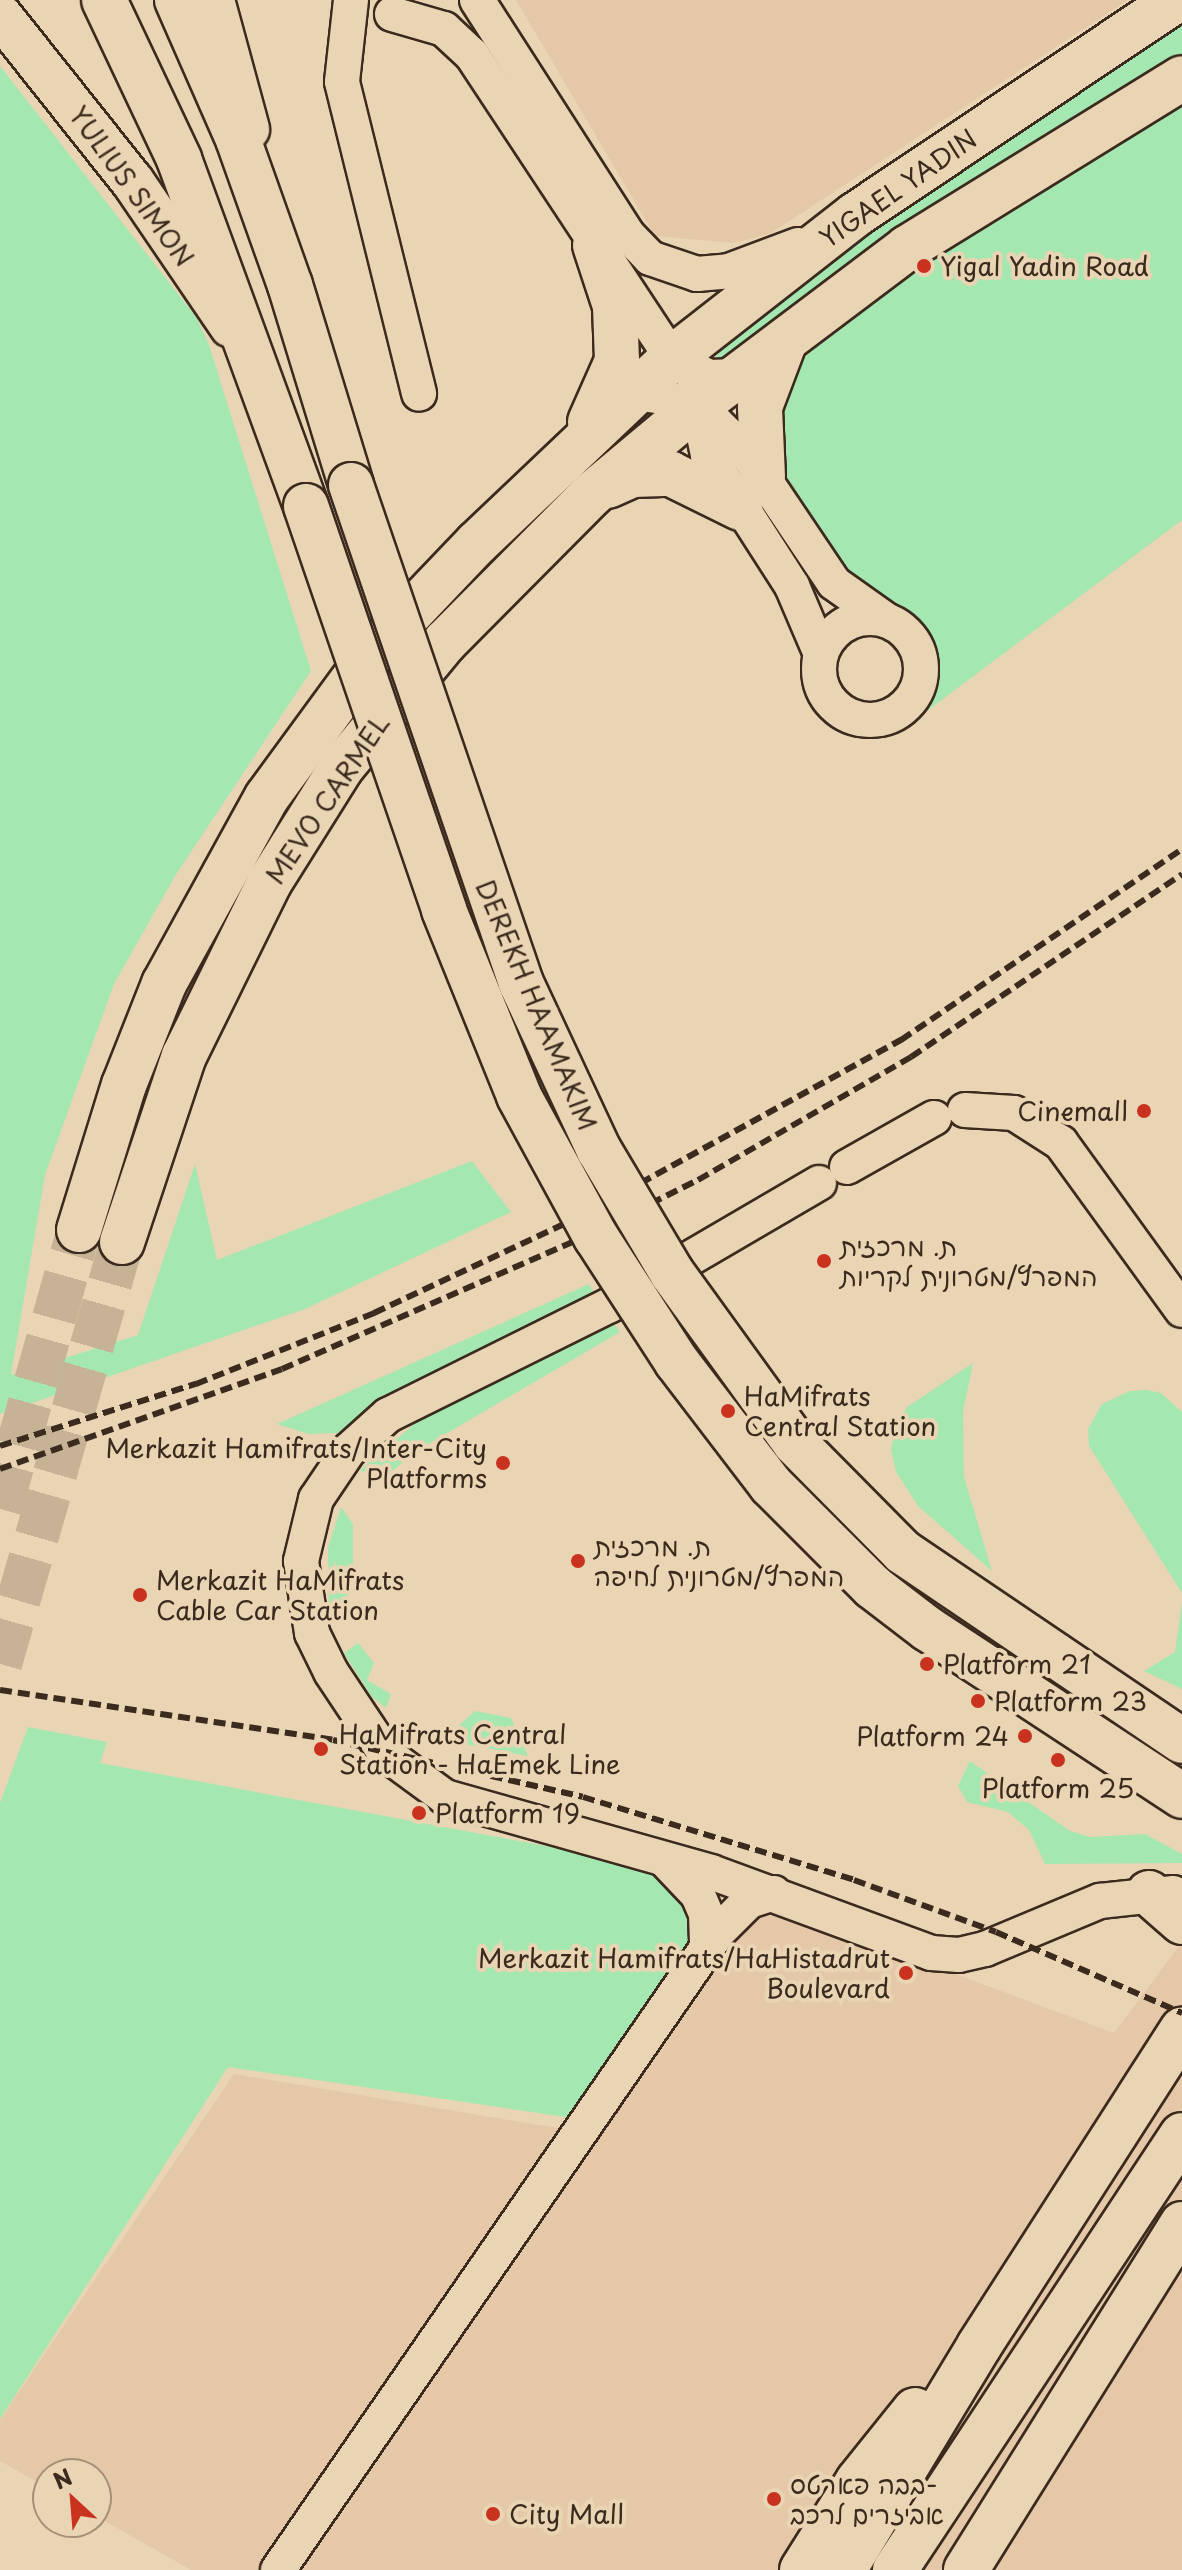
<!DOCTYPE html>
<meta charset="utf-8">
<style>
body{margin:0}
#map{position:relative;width:1182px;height:2570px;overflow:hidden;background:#e9d5b3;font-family:"Playpen Sans","Playpen Sans Hebrew",sans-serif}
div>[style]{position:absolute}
.built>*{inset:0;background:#e4c8a8}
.green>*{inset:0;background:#a5e7b1}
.highway-tunnel>*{height:44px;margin-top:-22px;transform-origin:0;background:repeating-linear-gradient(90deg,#c6b395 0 44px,transparent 0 66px)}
.roads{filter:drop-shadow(2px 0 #3b2a1e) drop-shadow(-2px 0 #3b2a1e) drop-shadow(0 2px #3b2a1e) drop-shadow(0 -2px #3b2a1e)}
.minor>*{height:34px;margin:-17px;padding:0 17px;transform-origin:17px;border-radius:17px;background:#e9d5b3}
.minor>.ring{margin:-17px;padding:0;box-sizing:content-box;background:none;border:34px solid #e9d5b3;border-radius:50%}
.major>*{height:42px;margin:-21px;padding:0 21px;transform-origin:21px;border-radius:21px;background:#e9d5b3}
.highway>*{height:44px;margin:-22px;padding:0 22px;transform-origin:22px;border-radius:22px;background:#e9d5b3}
.rail>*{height:6px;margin-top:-3px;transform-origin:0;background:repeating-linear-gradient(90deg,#3b2a1e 0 12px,transparent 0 18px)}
.bridges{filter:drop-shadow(2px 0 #3b2a1e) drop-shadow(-2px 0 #3b2a1e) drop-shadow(0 2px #3b2a1e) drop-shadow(0 -2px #3b2a1e)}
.highway-bridge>*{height:44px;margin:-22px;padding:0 22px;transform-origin:22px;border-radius:22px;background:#e9d5b3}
.dots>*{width:22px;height:22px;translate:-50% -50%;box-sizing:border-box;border:4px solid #e9d5b3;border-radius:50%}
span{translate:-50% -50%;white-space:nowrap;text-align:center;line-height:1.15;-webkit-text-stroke:8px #e9d5b3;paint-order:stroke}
.street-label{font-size:26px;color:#3b2a1e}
.poi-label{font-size:26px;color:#3b2a1e}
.left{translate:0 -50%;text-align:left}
.right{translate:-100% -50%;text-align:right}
.north{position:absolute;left:32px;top:2458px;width:80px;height:80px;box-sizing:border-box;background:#e9d5b3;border:2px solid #a39177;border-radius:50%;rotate:334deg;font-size:22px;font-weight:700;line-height:32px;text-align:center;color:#3b2a1e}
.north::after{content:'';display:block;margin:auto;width:28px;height:36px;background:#c8321e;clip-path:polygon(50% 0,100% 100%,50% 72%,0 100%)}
</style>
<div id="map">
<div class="built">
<div style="clip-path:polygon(516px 0,1128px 0,771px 233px,735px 243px,655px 236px)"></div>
<div style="clip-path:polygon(762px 1902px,1114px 2033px,1182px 1942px,1182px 2570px,191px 2570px,96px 2516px,96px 2474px,48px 2474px,48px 2488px,0 2461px,0 2420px,234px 2074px,587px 2133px)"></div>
</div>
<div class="green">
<div style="clip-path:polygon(1182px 14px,1182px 56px,1084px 117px,731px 361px,713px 363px,734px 326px)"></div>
<div style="clip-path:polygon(0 66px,196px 317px,209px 345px,311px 671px,175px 876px,114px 984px,45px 1175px,11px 1375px,138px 1335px,195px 1164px,217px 1260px,472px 1161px,511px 1212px,305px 1309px,0 1414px)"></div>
<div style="clip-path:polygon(1182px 102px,1182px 520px,927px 711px,932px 669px,921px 635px,910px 621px,857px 591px,781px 484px,777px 422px,783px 393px,802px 360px,830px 332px,1020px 200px)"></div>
<div style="clip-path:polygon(589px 1284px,596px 1297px,377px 1404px,338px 1433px,309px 1434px,277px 1424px)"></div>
<div style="clip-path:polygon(612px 1321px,620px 1332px,420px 1449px,387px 1475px,377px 1480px,360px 1470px,418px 1421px)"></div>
<div style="clip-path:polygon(973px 1363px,963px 1412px,964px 1477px,992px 1571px,918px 1506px,896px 1472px,891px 1450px,895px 1428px,907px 1407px)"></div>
<div style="clip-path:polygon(1146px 1390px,1161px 1393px,1182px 1412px,1182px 1593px,1089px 1446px,1088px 1429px,1102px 1404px,1130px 1391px)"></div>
<div style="clip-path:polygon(341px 1507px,353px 1524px,353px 1569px,347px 1601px,329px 1610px,328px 1548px)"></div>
<div style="clip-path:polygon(1182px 1602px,1182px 1689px,1144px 1671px,1175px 1652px)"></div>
<div style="clip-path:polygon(358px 1643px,374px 1663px,367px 1680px,391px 1694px,386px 1708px,372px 1697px,344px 1653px)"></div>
<div style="clip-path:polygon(475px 1711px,511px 1718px,528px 1756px,443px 1740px)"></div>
<div style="clip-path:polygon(28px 1727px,107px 1742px,100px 1763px,637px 1863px,676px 1889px,688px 1913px,689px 1939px,587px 2105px,572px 2118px,228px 2067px,0 2419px,0 1803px)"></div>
<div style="clip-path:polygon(970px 1761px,1070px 1831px,1090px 1837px,1145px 1834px,1182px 1854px,1182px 1863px,1045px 1864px,1029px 1830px,1008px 1812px,967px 1802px,958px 1786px)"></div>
</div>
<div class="highway-tunnel">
<div style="left:0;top:1509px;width:290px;rotate:-74.2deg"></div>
<div style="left:0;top:1664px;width:439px;rotate:-73.9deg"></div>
</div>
<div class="roads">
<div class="minor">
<div style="left:351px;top:0;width:82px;rotate:96.3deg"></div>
<div style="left:342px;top:82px;width:321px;rotate:76.1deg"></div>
<div style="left:477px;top:0;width:279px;rotate:57.3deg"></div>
<div style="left:628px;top:235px;width:32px;rotate:46deg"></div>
<div style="left:650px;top:258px;width:50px;rotate:18.8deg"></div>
<div style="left:697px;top:274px;width:32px;rotate:-5deg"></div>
<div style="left:729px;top:271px;width:74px;rotate:-20.6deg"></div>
<div style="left:392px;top:14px;width:54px;rotate:16.1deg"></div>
<div style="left:444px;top:29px;width:38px;rotate:43deg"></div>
<div style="left:472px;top:55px;width:363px;rotate:56.6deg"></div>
<div style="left:672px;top:358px;width:42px;rotate:27.2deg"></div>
<div style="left:709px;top:377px;width:28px;rotate:-2deg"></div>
<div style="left:694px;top:387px;width:69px;rotate:78.4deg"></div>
<div style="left:708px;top:455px;width:156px;rotate:57.3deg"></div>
<div style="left:792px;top:586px;width:74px;rotate:66.9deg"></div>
<div style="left:631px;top:392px;width:36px;rotate:9deg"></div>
<div style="left:667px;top:398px;width:56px;rotate:27.5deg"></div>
<div style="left:717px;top:424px;width:44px;rotate:45deg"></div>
<div style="left:748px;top:455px;width:154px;rotate:56.1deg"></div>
<div style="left:834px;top:583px;width:64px;rotate:35.4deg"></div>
<div class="ring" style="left:819px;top:618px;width:68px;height:68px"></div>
<div style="left:965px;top:1110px;width:49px;rotate:3.5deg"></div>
<div style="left:1014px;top:1113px;width:56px;rotate:32.6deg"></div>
<div style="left:1061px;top:1143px;width:206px;rotate:54.1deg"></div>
<div style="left:847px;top:1167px;width:100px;rotate:-29.4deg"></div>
<div style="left:819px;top:1183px;width:242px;rotate:149.7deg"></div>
<div style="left:610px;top:1305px;width:248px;rotate:153.6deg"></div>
<div style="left:388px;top:1415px;width:52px;rotate:138.1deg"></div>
<div style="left:349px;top:1450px;width:59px;rotate:124deg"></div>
<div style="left:316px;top:1499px;width:64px;rotate:103.6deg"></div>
<div style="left:301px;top:1561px;width:73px;rotate:81.3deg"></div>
<div style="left:312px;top:1633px;width:43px;rotate:64deg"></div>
<div style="left:331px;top:1672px;width:97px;rotate:56.3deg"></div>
<div style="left:385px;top:1753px;width:74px;rotate:36.3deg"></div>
<div style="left:445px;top:1797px;width:276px;rotate:15.7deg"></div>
<div style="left:711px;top:1872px;width:234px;rotate:20.2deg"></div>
<div style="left:931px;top:1953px;width:28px;rotate:4deg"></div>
<div style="left:959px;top:1955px;width:27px;rotate:-13deg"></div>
<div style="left:985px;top:1949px;width:125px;rotate:-22.7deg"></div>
<div style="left:1100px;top:1901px;width:74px;rotate:-6.2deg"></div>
<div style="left:665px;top:1860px;width:48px;rotate:46.7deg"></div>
<div style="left:698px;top:1895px;width:21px;rotate:67deg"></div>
<div style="left:706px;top:1914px;width:34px;rotate:88deg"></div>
<div style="left:278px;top:2570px;width:775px;rotate:-55.41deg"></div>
<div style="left:718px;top:1932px;width:44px;rotate:-45deg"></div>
<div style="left:749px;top:1901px;width:26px;rotate:-18deg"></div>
</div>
<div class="major">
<div style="left:213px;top:0;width:134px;rotate:74.8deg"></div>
<div style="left:0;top:15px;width:213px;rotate:51.5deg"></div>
<div style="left:133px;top:182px;width:174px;rotate:55.8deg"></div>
</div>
<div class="highway">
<div style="left:104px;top:0;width:176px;rotate:64.7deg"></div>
<div style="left:179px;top:159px;width:370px;rotate:69.9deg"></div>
<div style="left:177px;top:0;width:152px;rotate:66.3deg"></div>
<div style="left:238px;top:139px;width:155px;rotate:70.4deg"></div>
<div style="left:290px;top:285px;width:209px;rotate:73deg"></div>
<div style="left:590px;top:422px;width:67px;rotate:-66.1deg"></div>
<div style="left:617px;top:361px;width:55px;rotate:-92.1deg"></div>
<div style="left:615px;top:306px;width:64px;rotate:-108.2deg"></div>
<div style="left:763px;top:477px;width:70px;rotate:-92.5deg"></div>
<div style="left:760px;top:407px;width:71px;rotate:-69.3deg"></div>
<div style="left:608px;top:486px;width:27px;rotate:-24deg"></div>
<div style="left:633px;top:475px;width:38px;rotate:-2deg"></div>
<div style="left:671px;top:474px;width:77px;rotate:26.2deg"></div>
<div style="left:79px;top:1230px;width:152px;rotate:-72.8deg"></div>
<div style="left:124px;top:1085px;width:109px;rotate:-68.4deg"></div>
<div style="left:164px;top:984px;width:213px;rotate:-61.2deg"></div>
<div style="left:267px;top:797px;width:181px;rotate:-53.8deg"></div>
<div style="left:374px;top:651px;width:149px;rotate:-46.4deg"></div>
<div style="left:477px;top:543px;width:269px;rotate:-43.5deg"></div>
<div style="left:672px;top:358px;width:232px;rotate:-38deg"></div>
<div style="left:855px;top:215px;width:386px;rotate:-33.8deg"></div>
<div style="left:122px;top:1242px;width:196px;rotate:-71.6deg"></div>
<div style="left:184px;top:1056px;width:193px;rotate:-63.8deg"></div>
<div style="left:269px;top:883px;width:136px;rotate:-57.9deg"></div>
<div style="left:341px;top:768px;width:163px;rotate:-50.5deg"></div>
<div style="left:445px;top:642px;width:209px;rotate:-45.2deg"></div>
<div style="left:592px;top:494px;width:134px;rotate:-39.9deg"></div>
<div style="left:695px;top:408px;width:266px;rotate:-37deg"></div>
<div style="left:907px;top:248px;width:323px;rotate:-31.7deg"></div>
<div style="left:1149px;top:1893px;width:44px;rotate:41.3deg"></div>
<div style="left:802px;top:2570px;width:105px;rotate:-57.8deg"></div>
<div style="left:858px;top:2481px;width:91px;rotate:-51.2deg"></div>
<div style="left:844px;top:2570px;width:262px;rotate:-58.9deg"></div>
<div style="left:979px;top:2346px;width:376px;rotate:-57.3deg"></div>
<div style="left:895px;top:2570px;width:521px;rotate:-56.58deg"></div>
<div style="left:966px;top:2570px;width:408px;rotate:-58deg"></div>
</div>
</div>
<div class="rail">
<div style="left:0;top:1446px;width:206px;rotate:-17.6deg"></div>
<div style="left:196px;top:1384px;width:192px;rotate:-21.7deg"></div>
<div style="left:374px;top:1313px;width:224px;rotate:-25.1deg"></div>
<div style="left:577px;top:1218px;width:370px;rotate:-28.8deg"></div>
<div style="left:901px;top:1040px;width:340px;rotate:-34.2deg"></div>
<div style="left:0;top:1469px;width:299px;rotate:-19.5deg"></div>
<div style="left:282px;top:1369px;width:332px;rotate:-23.6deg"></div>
<div style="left:586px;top:1236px;width:125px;rotate:-26.6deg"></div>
<div style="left:698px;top:1180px;width:246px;rotate:-30deg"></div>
<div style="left:911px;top:1057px;width:327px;rotate:-34deg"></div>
<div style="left:0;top:1690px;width:337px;rotate:8.5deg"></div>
<div style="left:333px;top:1740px;width:256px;rotate:12.8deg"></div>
<div style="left:583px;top:1797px;width:283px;rotate:17deg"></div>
<div style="left:854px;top:1880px;width:151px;rotate:20.1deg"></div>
<div style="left:996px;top:1932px;width:203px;rotate:23.5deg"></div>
</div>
<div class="bridges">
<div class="highway-bridge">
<div style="left:351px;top:485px;width:526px;rotate:71.15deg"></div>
<div style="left:521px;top:983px;width:184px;rotate:65deg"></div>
<div style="left:599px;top:1150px;width:143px;rotate:59.3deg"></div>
<div style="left:672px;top:1273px;width:210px;rotate:54.1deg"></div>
<div style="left:795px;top:1443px;width:153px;rotate:45.3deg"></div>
<div style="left:903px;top:1552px;width:337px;rotate:34.1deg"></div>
<div style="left:306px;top:506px;width:427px;rotate:71.1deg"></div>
<div style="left:444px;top:910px;width:201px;rotate:68deg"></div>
<div style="left:519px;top:1096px;width:161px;rotate:61.4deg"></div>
<div style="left:596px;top:1237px;width:149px;rotate:57.1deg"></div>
<div style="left:677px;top:1362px;width:155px;rotate:52.6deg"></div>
<div style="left:771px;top:1485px;width:144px;rotate:45deg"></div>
<div style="left:873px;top:1587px;width:69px;rotate:37.4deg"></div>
<div style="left:928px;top:1629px;width:304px;rotate:33.3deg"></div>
</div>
</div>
<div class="dots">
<div style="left:924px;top:266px;background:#c8321e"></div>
<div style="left:1144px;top:1111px;background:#c8321e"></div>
<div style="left:824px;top:1261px;background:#c8321e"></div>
<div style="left:728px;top:1411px;background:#c8321e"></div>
<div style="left:503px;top:1463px;background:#c8321e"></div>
<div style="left:578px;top:1561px;background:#c8321e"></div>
<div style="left:140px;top:1595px;background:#c8321e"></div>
<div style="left:927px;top:1664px;background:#c8321e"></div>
<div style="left:978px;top:1701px;background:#c8321e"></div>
<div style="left:1025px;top:1736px;background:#c8321e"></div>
<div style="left:321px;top:1749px;background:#c8321e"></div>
<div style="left:1058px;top:1760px;background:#c8321e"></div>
<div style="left:419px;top:1813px;background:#c8321e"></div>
<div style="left:906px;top:1973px;background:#c8321e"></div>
<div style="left:774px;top:2499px;background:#c8321e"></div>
<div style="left:493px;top:2514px;background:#c8321e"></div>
</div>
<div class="street-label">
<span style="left:132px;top:186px;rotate:54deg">YULIUS SIMON</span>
<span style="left:898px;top:188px;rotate:-35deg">YIGAEL YADIN</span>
<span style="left:327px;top:799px;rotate:-56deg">MEVO CARMEL</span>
<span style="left:537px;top:1005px;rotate:67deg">DEREKH HAAMAKIM</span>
</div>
<div class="poi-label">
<span class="left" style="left:940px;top:266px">Yigal Yadin Road</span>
<span class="right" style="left:1128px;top:1111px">Cinemall</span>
<span class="left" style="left:840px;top:1261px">ת. מרכזית<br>המפרץ/מטרונית לקריות</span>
<span class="left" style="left:744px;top:1411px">HaMifrats<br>Central Station</span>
<span class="right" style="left:487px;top:1463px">Merkazit Hamifrats/Inter-City<br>Platforms</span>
<span class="left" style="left:594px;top:1561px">ת. מרכזית<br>המפרץ/מטרונית לחיפה</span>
<span class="left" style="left:156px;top:1595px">Merkazit HaMifrats<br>Cable Car Station</span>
<span class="left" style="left:943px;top:1664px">Platform 21</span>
<span class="left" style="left:994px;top:1701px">Platform 23</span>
<span class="left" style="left:339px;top:1749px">HaMifrats Central<br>Station - HaEmek Line</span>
<span class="right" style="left:1009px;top:1736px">Platform 24</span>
<span style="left:1058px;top:1788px">Platform 25</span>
<span class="left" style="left:435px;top:1813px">Platform 19</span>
<span class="right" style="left:890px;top:1973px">Merkazit Hamifrats/HaHistadrut<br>Boulevard</span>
<span class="left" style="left:790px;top:2499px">בבה פארטס-<br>אביזרים לרכב</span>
<span class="left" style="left:509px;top:2514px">City Mall</span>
</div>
<div class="north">N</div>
</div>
